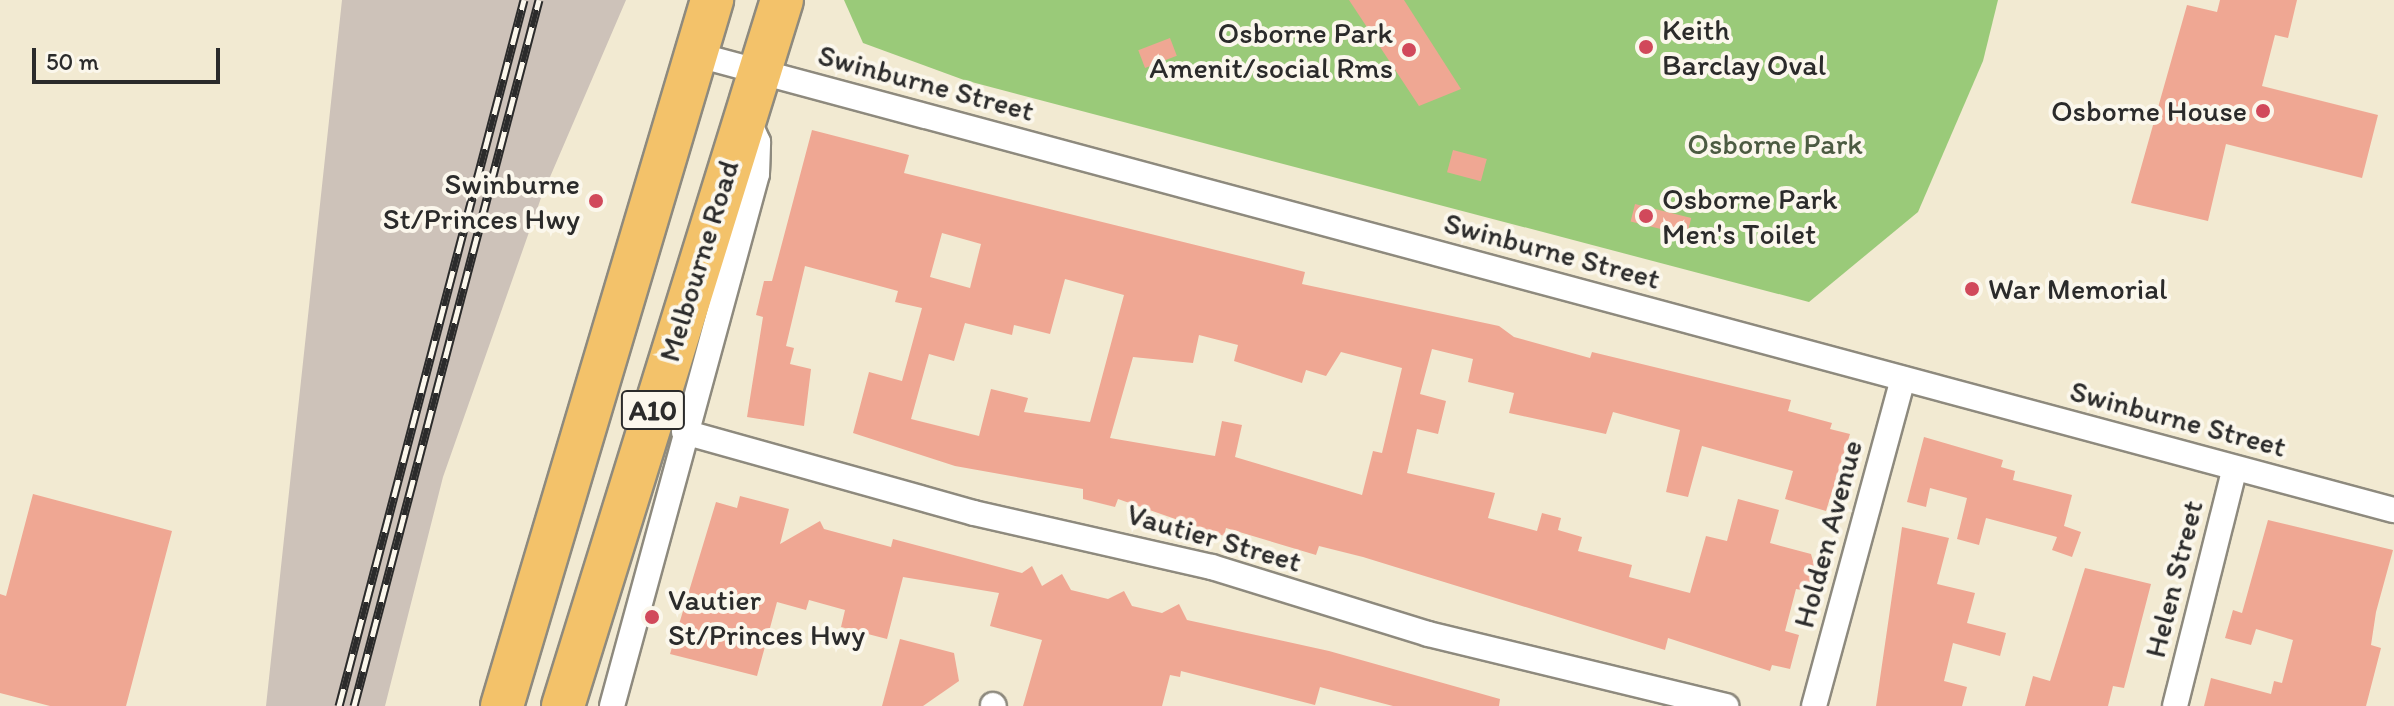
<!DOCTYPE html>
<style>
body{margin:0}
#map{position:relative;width:2394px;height:706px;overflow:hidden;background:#f2ead2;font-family:Itim,sans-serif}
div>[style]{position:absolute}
.industrial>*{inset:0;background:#cdc2b9}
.green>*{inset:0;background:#9aca79}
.building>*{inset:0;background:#efa793;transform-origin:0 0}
.roads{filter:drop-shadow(2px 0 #8e8a7e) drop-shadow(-2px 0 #8e8a7e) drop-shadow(0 2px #8e8a7e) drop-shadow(0 -2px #8e8a7e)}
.minor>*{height:24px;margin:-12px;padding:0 12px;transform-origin:12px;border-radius:12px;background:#fff}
.trunk>*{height:42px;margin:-21px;padding:0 21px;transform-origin:21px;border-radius:21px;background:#f3c26a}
.rail>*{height:9px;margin-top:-4.5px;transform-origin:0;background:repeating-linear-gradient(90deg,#fbf7ec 0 18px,#2b2b2b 0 36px);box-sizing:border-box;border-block:2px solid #2b2b2b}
.dots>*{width:22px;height:22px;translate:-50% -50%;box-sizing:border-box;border:4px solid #fbf7ec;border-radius:50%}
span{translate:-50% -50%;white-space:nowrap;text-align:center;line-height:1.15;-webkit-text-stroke:8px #fbf7ec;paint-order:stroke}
.shield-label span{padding:2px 6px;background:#fbf7ec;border:2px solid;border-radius:6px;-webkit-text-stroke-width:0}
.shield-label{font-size:28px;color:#2b2b2b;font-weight:700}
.poi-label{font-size:30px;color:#2b2b2b}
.left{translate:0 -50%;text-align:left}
.right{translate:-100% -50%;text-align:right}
.street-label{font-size:30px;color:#2b2b2b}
.park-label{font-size:30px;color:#4c5b42}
.scale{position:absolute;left:32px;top:48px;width:188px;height:36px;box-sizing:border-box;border:4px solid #2b2b2b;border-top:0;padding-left:10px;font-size:24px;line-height:28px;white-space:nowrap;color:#2b2b2b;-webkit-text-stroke:6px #fbf7ec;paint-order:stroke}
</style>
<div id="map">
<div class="industrial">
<div style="clip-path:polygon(342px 0,626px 0,541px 198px,443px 477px,385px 706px,266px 706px)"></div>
</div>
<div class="green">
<div style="clip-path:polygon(844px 0,1998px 0,1983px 61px,1918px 212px,1809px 302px,964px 80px,863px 43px)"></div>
</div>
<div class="building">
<div style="clip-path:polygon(1349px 0,1404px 0,1461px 89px,1419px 106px)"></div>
<div style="clip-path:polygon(2220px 0,2297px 0,2288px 38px,2275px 35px,2262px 86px,2378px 115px,2362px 178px,2226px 144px,2208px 221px,2131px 203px,2187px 5px,2217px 12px)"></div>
<div style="left:1170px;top:38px;width:19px;height:34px;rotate:69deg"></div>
<div style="clip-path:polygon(evenodd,812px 130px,909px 155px,904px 173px,1305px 272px,1302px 284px,1499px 326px,1514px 337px,1590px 358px,1592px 352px,1770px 395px,1791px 400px,1788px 411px,1832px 423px,1830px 429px,1850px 434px,1826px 511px,1785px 499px,1793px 471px,1702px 446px,1688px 497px,1666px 492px,1680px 430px,1613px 412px,1606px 434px,1509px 413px,1514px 393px,1468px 382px,1473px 359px,1432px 349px,1420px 394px,1446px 401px,1438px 434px,1417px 429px,1407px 473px,1495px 493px,1488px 518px,1537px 531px,1542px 513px,1561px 518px,1558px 530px,1582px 537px,1578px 551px,1632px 565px,1629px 577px,1690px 593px,1706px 536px,1727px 541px,1738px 499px,1779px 510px,1770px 543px,1811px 554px,1814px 565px,1808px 591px,1796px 589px,1785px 631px,1799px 635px,1790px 669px,1772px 665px,1770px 671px,1668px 638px,1665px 650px,1363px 557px,1319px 546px,1316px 555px,1226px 528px,1224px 536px,1118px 499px,1115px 507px,1083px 499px,1083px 489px,955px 466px,853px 433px,869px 372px,902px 381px,922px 308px,895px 302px,898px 291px,805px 266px,786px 346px,794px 348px,790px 364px,811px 369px,804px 426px,747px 417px,763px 317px,756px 315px,764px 281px,772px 281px,812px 130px,942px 233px,981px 244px,970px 288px,930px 277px,942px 233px,812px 130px,1065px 279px,1124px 295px,1090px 422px,1024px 412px,1028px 398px,991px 389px,979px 436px,911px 419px,929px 354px,954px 361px,965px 323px,1012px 335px,1014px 325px,1050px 334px,1065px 279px,812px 130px,1199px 335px,1238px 345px,1234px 361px,1302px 383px,1306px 370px,1326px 376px,1341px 352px,1402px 368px,1382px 453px,1373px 451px,1362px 495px,1235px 457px,1242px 425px,1222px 421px,1215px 456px,1110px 438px,1133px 357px,1193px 363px,1199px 335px)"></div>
<div style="left:1453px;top:150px;width:35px;height:23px;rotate:15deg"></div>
<div style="left:1635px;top:204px;width:58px;height:18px;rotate:14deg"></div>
<div style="clip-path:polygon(1924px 437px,2003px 460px,2001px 467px,2015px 471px,2013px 480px,2072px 495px,2064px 526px,2081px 532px,2072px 557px,2052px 550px,2057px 537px,1986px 518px,1979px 545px,1957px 539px,1967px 498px,1930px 488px,1926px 507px,1907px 502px)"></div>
<div style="clip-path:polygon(33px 494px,172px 531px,126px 706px,50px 706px,0 693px,0 594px,6px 596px)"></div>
<div style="clip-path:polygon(740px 496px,789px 509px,780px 544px,820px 521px,824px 529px,891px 547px,893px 539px,1022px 573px,1032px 566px,1042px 586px,1062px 574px,1071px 590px,1108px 599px,1124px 591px,1132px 606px,1162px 613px,1179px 604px,1187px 620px,1329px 651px,1500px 699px,1499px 706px,1393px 706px,1320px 687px,1315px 705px,1181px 671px,1180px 677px,1170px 675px,1162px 706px,1023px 706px,1042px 640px,990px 626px,999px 593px,903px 577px,887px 639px,841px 627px,845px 610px,809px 600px,806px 610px,777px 602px,757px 676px,670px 654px,716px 502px,737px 508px)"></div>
<div style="clip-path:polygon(2268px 520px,2393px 550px,2376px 612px,2371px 645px,2381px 648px,2366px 706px,2204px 706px,2211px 678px,2271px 694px,2274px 681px,2282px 683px,2293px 640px,2256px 629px,2251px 645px,2225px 638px,2233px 610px,2242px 613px)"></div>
<div style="clip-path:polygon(1902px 527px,1949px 538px,1937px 584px,1975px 593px,1967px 623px,2006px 633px,2000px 656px,1953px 643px,1944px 681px,1967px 687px,1962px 706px,1876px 706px)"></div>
<div style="clip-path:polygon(2085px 568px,2151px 584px,2124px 688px,2113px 686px,2108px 706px,2025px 706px,2033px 676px,2050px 681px)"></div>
<div style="clip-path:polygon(900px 639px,954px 653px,959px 681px,923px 706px,882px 706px)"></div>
</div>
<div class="roads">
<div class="minor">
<div style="left:694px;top:54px;width:1760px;rotate:15.02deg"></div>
<div style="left:684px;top:432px;width:301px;rotate:15.6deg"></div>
<div style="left:974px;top:513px;width:244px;rotate:12.8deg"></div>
<div style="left:1212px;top:567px;width:226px;rotate:17.2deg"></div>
<div style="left:1428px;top:634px;width:307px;rotate:13.6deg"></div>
<div style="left:993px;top:705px;width:1px;rotate:45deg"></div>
<div style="left:612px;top:706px;width:551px;rotate:-74.75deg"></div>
<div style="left:757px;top:174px;width:32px;rotate:-88deg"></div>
<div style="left:758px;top:142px;width:24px;rotate:-114deg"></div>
<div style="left:1814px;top:706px;width:339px;rotate:-74.8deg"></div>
<div style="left:2175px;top:706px;width:245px;rotate:-75.9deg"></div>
</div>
<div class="trunk">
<div style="left:502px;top:706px;width:737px;rotate:-73.43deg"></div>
<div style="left:563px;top:706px;width:739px;rotate:-72.77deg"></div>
</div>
</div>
<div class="rail">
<div style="left:339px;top:706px;width:730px;rotate:-75.32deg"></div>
<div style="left:354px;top:706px;width:730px;rotate:-75.32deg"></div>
</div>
<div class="dots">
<div style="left:1646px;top:47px;background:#d1495b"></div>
<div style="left:1409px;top:50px;background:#d1495b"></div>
<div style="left:2263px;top:111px;background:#d1495b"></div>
<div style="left:596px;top:201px;background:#d1495b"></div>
<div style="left:1646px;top:216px;background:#d1495b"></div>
<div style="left:1972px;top:289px;background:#d1495b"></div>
<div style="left:652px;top:617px;background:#d1495b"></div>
</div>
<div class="shield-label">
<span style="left:653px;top:410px">A10</span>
</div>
<div class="poi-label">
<span class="left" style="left:1662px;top:47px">Keith<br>Barclay Oval</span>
<span class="right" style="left:1393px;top:50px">Osborne Park<br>Amenit/social Rms</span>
<span class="right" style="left:2247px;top:111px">Osborne House</span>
<span class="right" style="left:580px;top:201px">Swinburne<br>St/Princes Hwy</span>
<span class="left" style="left:1662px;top:216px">Osborne Park<br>Men's Toilet</span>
<span class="left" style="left:1988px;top:289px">War Memorial</span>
<span class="left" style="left:668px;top:617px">Vautier<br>St/Princes Hwy</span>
</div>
<div class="street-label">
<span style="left:926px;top:83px;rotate:15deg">Swinburne Street</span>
<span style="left:1552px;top:251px;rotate:15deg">Swinburne Street</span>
<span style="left:699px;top:261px;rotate:-73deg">Melbourne Road</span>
<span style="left:2178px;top:419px;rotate:15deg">Swinburne Street</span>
<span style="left:1828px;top:534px;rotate:-75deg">Holden Avenue</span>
<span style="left:1214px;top:538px;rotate:16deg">Vautier Street</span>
<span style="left:2174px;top:579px;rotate:-76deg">Helen Street</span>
</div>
<div class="park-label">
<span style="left:1775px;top:144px">Osborne Park</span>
</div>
<div class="scale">50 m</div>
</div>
